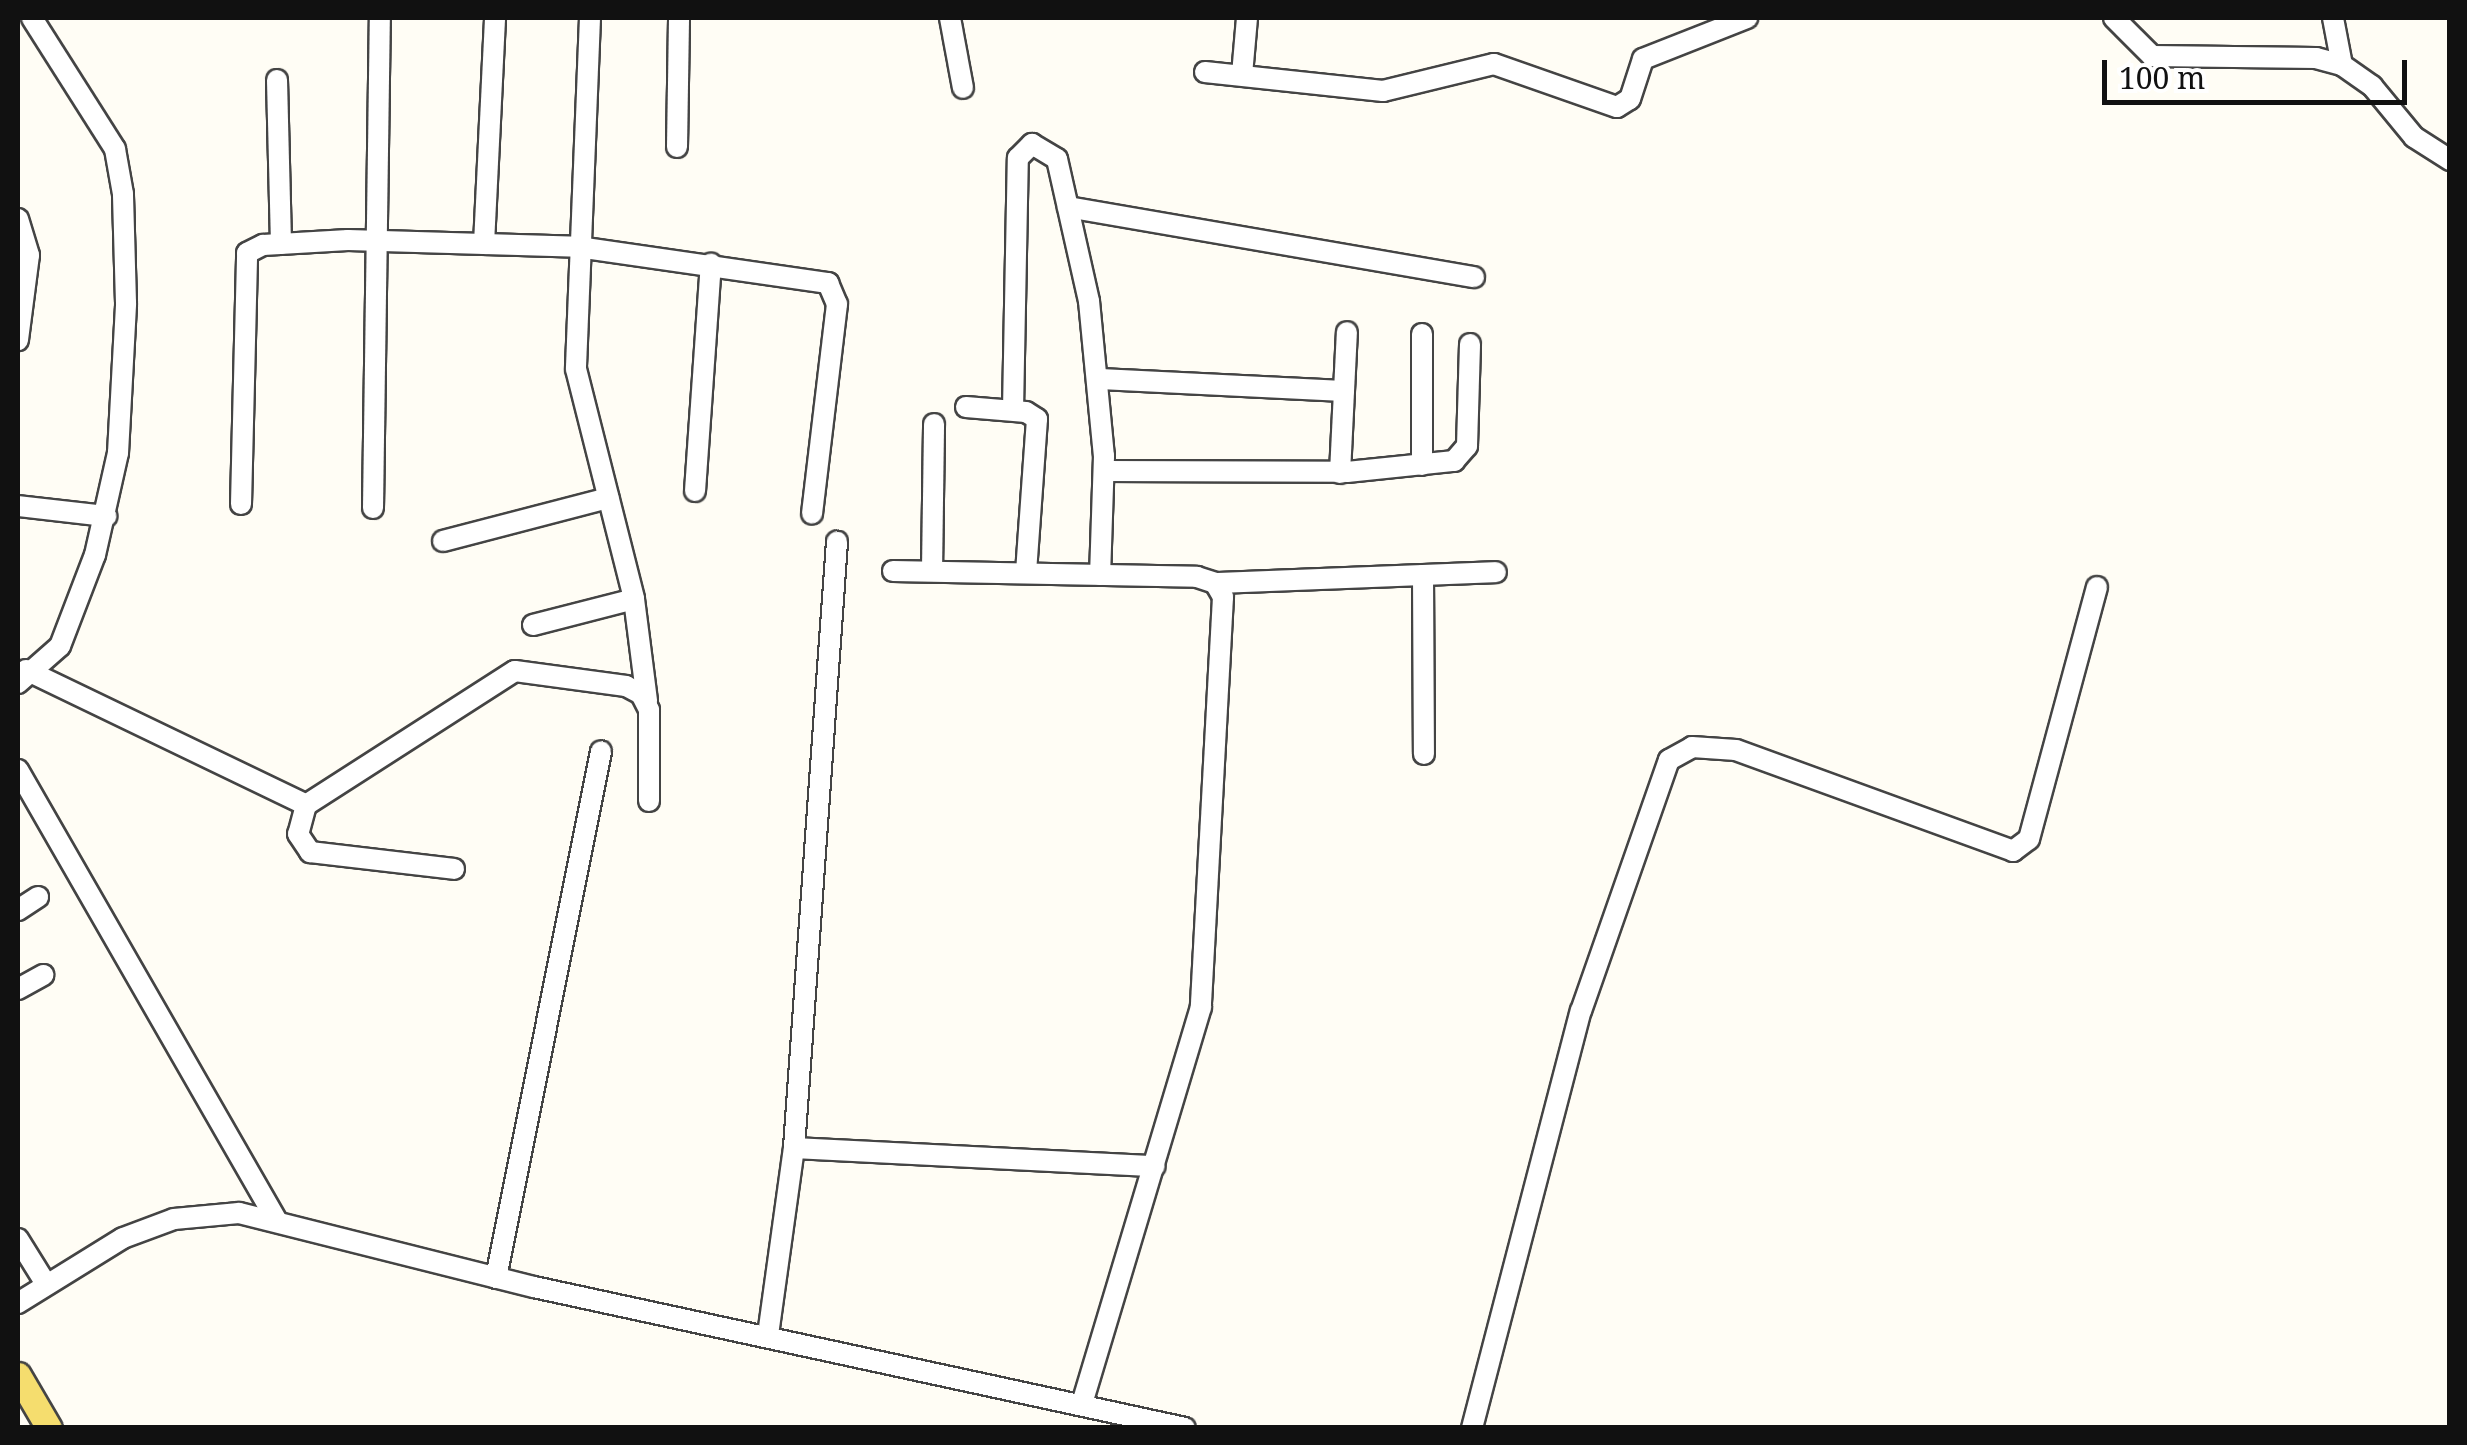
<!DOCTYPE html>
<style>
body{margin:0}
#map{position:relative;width:2467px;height:1445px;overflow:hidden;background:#fffdf5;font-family:"Noto Serif",serif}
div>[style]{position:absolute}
.roads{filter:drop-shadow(2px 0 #444) drop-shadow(-2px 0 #444) drop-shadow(0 2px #444) drop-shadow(0 -2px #444)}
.minor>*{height:20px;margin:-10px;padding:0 10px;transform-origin:10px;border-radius:10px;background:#fff}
.major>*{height:25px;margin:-12.5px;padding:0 12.5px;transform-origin:12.5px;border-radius:12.5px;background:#f5dd6e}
span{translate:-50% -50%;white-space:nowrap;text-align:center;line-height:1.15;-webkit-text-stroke:10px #fff;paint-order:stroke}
.frame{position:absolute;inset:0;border:20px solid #111;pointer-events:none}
.scale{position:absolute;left:2102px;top:60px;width:305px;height:45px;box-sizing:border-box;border:5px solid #111;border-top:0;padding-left:12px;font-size:30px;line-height:35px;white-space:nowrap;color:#111;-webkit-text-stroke:8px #fff;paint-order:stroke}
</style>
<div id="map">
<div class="roads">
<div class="minor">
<div style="left:590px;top:18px;width:351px;rotate:92.3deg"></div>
<div style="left:576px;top:369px;width:237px;rotate:75.8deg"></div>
<div style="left:634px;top:599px;width:103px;rotate:82.7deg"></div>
<div style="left:950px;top:18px;width:71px;rotate:79.5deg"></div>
<div style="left:2114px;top:18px;width:54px;rotate:45deg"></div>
<div style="left:2152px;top:56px;width:164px;rotate:0.7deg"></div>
<div style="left:2316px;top:58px;width:27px;rotate:15deg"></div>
<div style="left:2342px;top:65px;width:37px;rotate:35deg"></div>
<div style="left:2372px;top:86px;width:66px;rotate:50.5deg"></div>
<div style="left:2414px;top:137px;width:43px;rotate:32.6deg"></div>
<div style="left:2333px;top:18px;width:48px;rotate:79.2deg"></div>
<div style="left:1205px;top:72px;width:179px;rotate:6.1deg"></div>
<div style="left:1383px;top:91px;width:114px;rotate:-13.7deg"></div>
<div style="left:1494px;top:64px;width:130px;rotate:19.3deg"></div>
<div style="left:1617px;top:107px;width:15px;rotate:-32deg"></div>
<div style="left:1630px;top:99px;width:42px;rotate:-72deg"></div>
<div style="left:1643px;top:59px;width:112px;rotate:-21.5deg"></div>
<div style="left:1242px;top:75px;width:57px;rotate:-85deg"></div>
<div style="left:277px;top:80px;width:164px;rotate:88.6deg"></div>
<div style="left:677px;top:147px;width:129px;rotate:-89.1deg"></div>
<div style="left:1068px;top:207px;width:412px;rotate:9.8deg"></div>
<div style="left:18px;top:219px;width:38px;rotate:73deg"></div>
<div style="left:29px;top:255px;width:86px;rotate:97.4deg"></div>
<div style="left:484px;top:244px;width:226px;rotate:-87.2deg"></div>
<div style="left:1422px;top:334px;width:131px;rotate:90deg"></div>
<div style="left:1100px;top:379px;width:244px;rotate:2.8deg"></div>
<div style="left:966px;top:407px;width:60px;rotate:4.8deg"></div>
<div style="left:1026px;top:412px;width:13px;rotate:32deg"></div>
<div style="left:1037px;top:419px;width:154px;rotate:94.1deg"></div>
<div style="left:1013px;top:410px;width:252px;rotate:-88.9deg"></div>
<div style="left:1018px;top:158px;width:20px;rotate:-45deg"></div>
<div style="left:1032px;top:144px;width:29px;rotate:31deg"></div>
<div style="left:1057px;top:159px;width:146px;rotate:77.3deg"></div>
<div style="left:1089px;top:301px;width:156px;rotate:84.5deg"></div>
<div style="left:1104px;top:456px;width:119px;rotate:91.9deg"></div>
<div style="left:1104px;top:471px;width:243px;rotate:0.2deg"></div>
<div style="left:1347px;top:472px;width:108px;rotate:-5.9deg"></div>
<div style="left:1454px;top:461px;width:20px;rotate:-49deg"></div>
<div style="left:1467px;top:446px;width:102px;rotate:-88.3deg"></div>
<div style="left:1340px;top:473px;width:141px;rotate:-87.2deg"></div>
<div style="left:695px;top:491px;width:228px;rotate:-86deg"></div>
<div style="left:241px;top:504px;width:251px;rotate:-88.6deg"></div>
<div style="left:247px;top:253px;width:18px;rotate:-27deg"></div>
<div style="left:263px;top:245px;width:85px;rotate:-3.4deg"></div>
<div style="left:348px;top:240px;width:230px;rotate:1.7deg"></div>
<div style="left:578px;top:247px;width:253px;rotate:8.2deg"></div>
<div style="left:828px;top:283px;width:23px;rotate:67deg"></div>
<div style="left:837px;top:304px;width:211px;rotate:96.8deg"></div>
<div style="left:18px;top:506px;width:89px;rotate:6.5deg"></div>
<div style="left:373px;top:508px;width:490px;rotate:-89.2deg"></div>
<div style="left:443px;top:541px;width:171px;rotate:-14.6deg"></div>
<div style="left:893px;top:571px;width:304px;rotate:1.1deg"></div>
<div style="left:1197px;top:577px;width:19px;rotate:18deg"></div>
<div style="left:1215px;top:583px;width:16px;rotate:60deg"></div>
<div style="left:1223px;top:597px;width:411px;rotate:93.1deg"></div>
<div style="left:1201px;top:1007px;width:414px;rotate:106.7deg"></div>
<div style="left:932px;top:571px;width:147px;rotate:-89.2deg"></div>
<div style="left:1423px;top:575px;width:179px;rotate:89.7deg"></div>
<div style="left:1215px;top:583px;width:281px;rotate:-2.2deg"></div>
<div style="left:533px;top:625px;width:104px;rotate:-14.4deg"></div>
<div style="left:26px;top:670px;width:311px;rotate:25.7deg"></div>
<div style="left:306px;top:805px;width:248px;rotate:-32.7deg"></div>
<div style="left:515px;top:671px;width:112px;rotate:7.7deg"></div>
<div style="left:626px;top:686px;width:17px;rotate:28deg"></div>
<div style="left:641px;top:694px;width:18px;rotate:63deg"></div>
<div style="left:649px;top:710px;width:91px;rotate:90deg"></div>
<div style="left:18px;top:683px;width:56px;rotate:-41.4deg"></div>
<div style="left:60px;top:646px;width:97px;rotate:-69deg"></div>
<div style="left:95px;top:555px;width:105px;rotate:-77.3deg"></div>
<div style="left:118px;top:453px;width:150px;rotate:-86.9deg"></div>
<div style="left:126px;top:303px;width:109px;rotate:-91.6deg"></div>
<div style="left:123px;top:194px;width:46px;rotate:-100.1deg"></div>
<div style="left:115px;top:149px;width:155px;rotate:-122.4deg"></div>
<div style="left:18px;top:770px;width:520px;rotate:60.13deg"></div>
<div style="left:306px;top:805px;width:30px;rotate:105deg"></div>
<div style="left:298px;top:834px;width:22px;rotate:56deg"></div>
<div style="left:310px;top:852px;width:145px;rotate:6.7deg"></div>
<div style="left:18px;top:910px;width:24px;rotate:-33deg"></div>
<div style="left:18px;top:989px;width:29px;rotate:-29deg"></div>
<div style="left:794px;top:1148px;width:361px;rotate:2.9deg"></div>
<div style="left:18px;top:1239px;width:53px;rotate:58.1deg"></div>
<div style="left:496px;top:1278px;width:537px;rotate:-78.73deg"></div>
<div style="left:18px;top:1303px;width:123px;rotate:-31.8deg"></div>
<div style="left:123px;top:1238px;width:54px;rotate:-20.4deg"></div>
<div style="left:174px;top:1219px;width:65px;rotate:-5.3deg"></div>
<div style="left:239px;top:1213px;width:304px;rotate:14.1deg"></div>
<div style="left:534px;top:1287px;width:666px;rotate:12.22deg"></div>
<div style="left:768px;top:1335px;width:189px;rotate:-82.1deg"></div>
<div style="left:794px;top:1148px;width:608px;rotate:-85.94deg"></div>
<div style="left:1472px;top:1428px;width:431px;rotate:-75.4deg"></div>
<div style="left:1581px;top:1011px;width:266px;rotate:-70.7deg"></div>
<div style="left:1669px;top:760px;width:26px;rotate:-29deg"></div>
<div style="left:1692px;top:747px;width:44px;rotate:3.9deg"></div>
<div style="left:1736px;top:750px;width:295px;rotate:20deg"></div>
<div style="left:2013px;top:851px;width:20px;rotate:-37deg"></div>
<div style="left:2029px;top:839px;width:261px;rotate:-74.9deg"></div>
</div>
<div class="major">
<div style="left:18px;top:1375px;width:61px;rotate:59.7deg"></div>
</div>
</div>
<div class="frame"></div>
<div class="scale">100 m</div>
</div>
